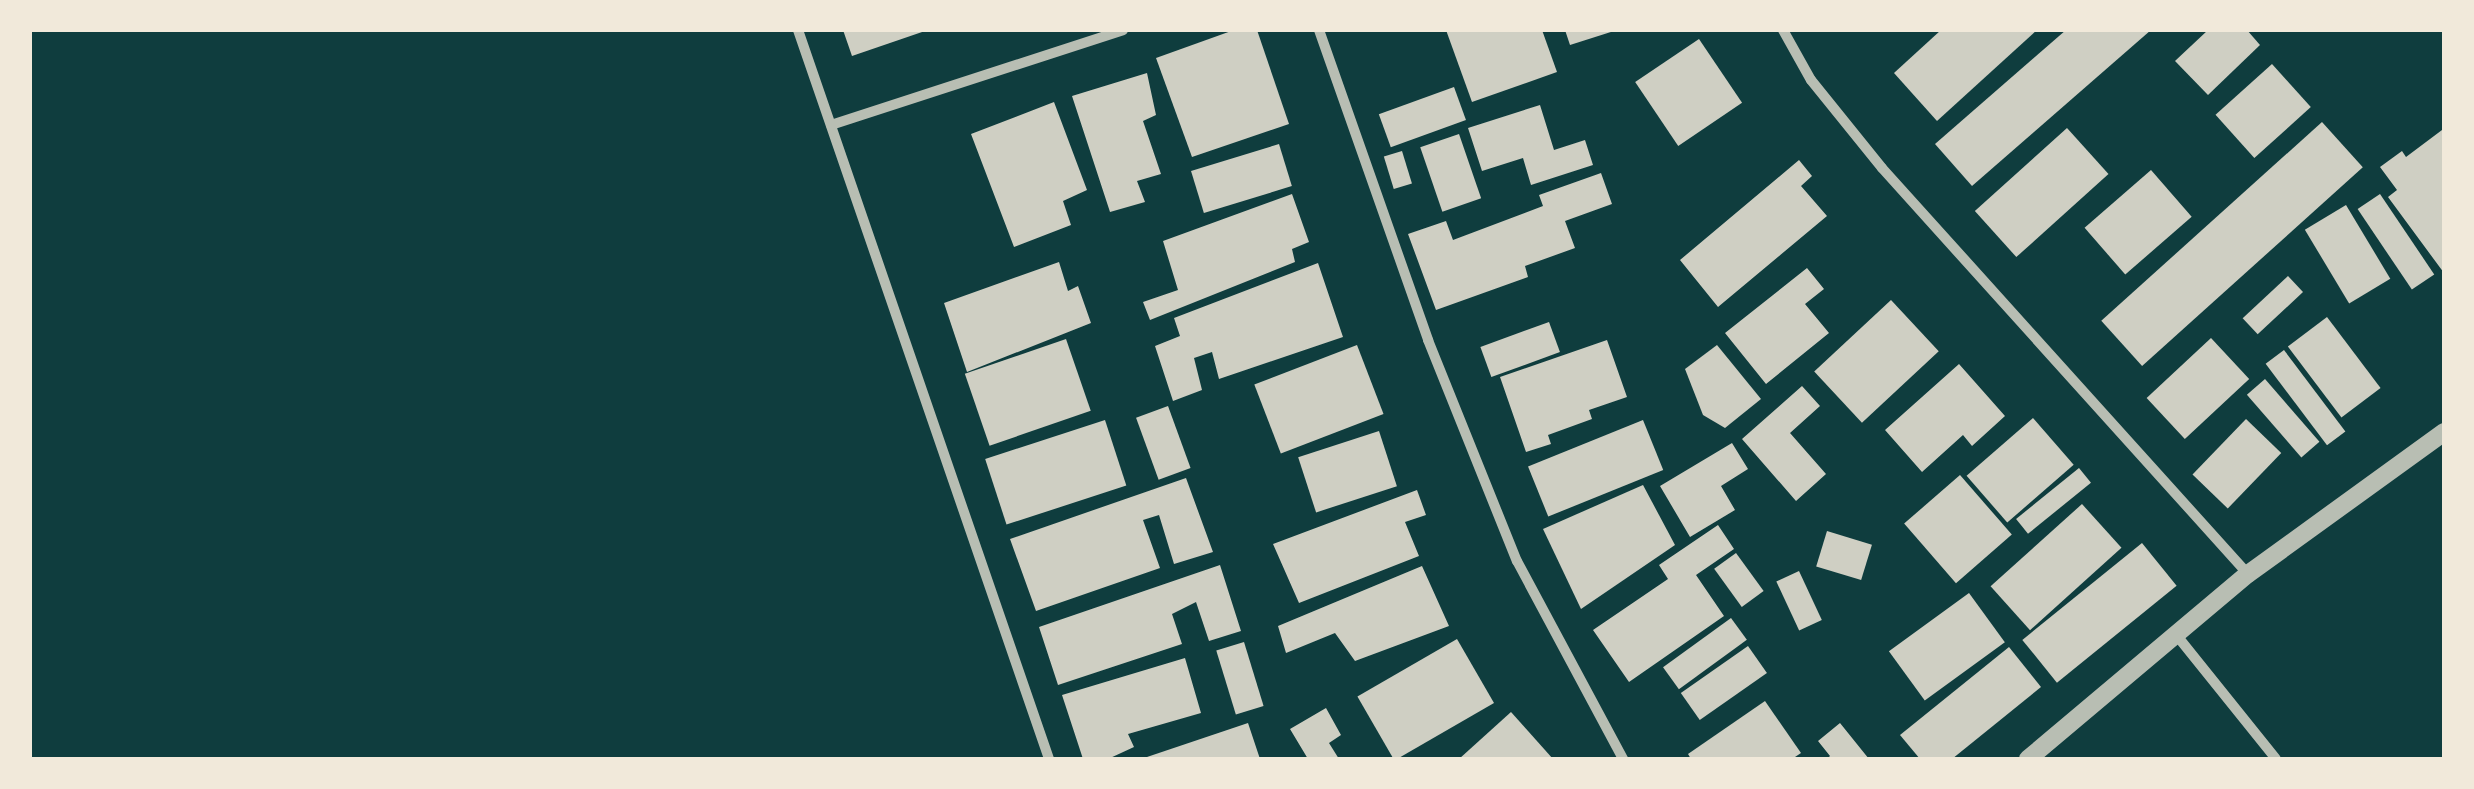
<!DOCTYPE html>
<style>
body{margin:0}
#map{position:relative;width:2474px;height:789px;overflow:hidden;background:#0f3d3e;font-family:"Sofia Sans Condensed",sans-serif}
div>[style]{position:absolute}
.building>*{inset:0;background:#cfcfc3;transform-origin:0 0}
.minor>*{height:10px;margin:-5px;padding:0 5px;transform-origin:5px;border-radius:5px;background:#b8beb3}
.tertiary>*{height:18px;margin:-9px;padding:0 9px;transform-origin:9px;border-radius:9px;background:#b8beb3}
span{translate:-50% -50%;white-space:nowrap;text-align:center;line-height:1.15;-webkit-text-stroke:8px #f1e9da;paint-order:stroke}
.frame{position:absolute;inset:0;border:32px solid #f1e9da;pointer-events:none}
</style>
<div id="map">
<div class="building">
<div style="clip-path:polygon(843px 30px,925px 30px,925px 31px,852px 56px)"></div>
<div style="clip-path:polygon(1234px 30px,1257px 30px,1289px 124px,1192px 157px,1156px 58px)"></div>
<div style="clip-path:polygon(1446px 30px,1542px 30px,1557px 72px,1472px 102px)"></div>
<div style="clip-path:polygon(1565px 30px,1614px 30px,1614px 31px,1570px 45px)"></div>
<div style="clip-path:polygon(1941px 30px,2037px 30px,1937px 121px,1894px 73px)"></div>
<div style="clip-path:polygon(2066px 30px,2151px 30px,1972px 186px,1935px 144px)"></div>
<div style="clip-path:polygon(2208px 30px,2247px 30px,2260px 45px,2208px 95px,2175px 61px)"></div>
<div style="left:1699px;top:39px;width:77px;height:77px;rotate:56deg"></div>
<div style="left:2272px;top:64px;width:58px;height:76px;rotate:48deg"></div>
<div style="clip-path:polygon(1147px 73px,1156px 115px,1143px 121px,1161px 174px,1137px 181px,1145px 202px,1110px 212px,1072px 96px)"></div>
<div style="left:1454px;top:87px;width:35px;height:80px;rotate:70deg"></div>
<div style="clip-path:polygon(1054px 102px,1087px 190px,1063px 201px,1071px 225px,1014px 247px,971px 134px)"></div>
<div style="clip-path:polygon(1540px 105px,1554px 150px,1585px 140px,1593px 165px,1531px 185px,1523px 158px,1482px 171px,1468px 128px)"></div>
<div style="left:2322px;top:122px;width:61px;height:297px;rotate:48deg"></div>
<div style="left:2067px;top:128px;width:62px;height:124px;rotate:48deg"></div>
<div style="clip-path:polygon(2442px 130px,2444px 133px,2444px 273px,2388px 197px,2397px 190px,2380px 167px,2402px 151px,2406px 157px)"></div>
<div style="left:1459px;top:134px;width:68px;height:41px;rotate:71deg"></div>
<div style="left:1279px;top:144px;width:44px;height:92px;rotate:73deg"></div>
<div style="left:1402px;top:151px;width:34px;height:19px;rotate:73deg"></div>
<div style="clip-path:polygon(1799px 160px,1812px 176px,1801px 186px,1827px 216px,1718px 307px,1680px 260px)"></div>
<div style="left:2151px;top:170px;width:62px;height:88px;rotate:49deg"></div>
<div style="clip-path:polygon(1601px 173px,1612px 204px,1565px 221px,1575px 248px,1525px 266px,1528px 277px,1436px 310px,1408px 234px,1446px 221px,1453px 240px,1543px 206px,1539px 195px)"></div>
<div style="clip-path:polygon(1292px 194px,1309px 242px,1292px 249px,1295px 262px,1150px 320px,1143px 302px,1178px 290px,1163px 241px)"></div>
<div style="left:2380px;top:194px;width:97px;height:27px;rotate:56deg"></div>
<div style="left:2346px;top:205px;width:86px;height:48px;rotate:59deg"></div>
<div style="clip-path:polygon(1059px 262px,1068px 291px,1078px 286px,1091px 323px,967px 372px,944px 303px)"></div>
<div style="clip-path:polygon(1318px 263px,1343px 337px,1219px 379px,1212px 352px,1194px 358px,1202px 390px,1173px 401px,1155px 346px,1180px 336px,1174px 318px)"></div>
<div style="clip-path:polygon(1807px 268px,1824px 289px,1805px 304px,1829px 333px,1766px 384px,1725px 333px)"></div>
<div style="left:2288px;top:276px;width:22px;height:62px;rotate:47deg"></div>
<div style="left:1891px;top:300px;width:70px;height:105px;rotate:47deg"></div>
<div style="left:2327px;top:317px;width:89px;height:49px;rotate:53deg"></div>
<div style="left:1549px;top:322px;width:32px;height:73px;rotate:70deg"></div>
<div style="left:2211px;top:338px;width:56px;height:88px;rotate:47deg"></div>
<div style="left:1066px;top:339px;width:76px;height:107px;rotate:71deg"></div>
<div style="clip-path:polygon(1607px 340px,1627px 397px,1589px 410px,1592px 419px,1548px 435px,1551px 444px,1526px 452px,1500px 377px)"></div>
<div style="left:1357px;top:345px;width:74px;height:110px;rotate:69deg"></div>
<div style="clip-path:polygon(1717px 345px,1761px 399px,1725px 428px,1703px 415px,1685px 369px)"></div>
<div style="left:2284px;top:350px;width:102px;height:23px;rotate:53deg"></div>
<div style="clip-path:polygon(1959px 364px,2005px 416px,1972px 446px,1963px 435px,1922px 472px,1885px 430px)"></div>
<div style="left:2265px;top:379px;width:83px;height:24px;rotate:49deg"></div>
<div style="clip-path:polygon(1802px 386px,1820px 406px,1790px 433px,1826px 474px,1796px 501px,1742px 439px)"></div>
<div style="left:1168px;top:406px;width:66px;height:34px;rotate:70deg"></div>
<div style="left:2033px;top:418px;width:62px;height:88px;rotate:49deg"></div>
<div style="left:2246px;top:419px;width:49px;height:77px;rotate:44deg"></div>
<div style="left:1105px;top:420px;width:69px;height:126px;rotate:72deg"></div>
<div style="left:1643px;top:420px;width:54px;height:124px;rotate:68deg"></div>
<div style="left:1379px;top:431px;width:58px;height:85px;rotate:72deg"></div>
<div style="clip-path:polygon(1732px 443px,1748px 469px,1721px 486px,1735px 510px,1690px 537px,1660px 486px)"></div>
<div style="left:2079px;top:468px;width:19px;height:81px;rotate:51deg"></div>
<div style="left:1960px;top:475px;width:79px;height:74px;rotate:49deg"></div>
<div style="clip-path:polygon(1186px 478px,1213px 552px,1174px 564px,1159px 515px,1143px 520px,1160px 568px,1036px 611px,1010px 539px)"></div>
<div style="clip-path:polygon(1643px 485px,1675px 545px,1581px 609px,1543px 529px)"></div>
<div style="clip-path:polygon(1417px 490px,1426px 515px,1405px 522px,1419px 556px,1299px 603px,1273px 544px)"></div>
<div style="left:2082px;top:504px;width:59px;height:123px;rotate:48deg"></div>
<div style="clip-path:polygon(1718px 525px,1734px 549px,1696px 575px,1724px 616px,1629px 682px,1593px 630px,1668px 579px,1659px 565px)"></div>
<div style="left:1827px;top:531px;width:47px;height:37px;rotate:17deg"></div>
<div style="left:2142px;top:543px;width:55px;height:154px;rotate:51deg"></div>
<div style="left:1736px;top:553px;width:47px;height:27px;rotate:54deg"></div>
<div style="clip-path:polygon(1220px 565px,1241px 631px,1209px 641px,1196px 602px,1172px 614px,1182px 644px,1058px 685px,1039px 627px)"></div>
<div style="clip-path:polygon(1422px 566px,1449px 626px,1355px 661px,1335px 633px,1286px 653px,1278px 626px)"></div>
<div style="left:1799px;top:571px;width:54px;height:25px;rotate:65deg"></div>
<div style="left:1969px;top:593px;width:61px;height:99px;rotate:54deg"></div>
<div style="left:1731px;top:618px;width:27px;height:84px;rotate:54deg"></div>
<div style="left:1457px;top:639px;width:74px;height:115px;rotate:60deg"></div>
<div style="left:1244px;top:642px;width:67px;height:29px;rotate:73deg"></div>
<div style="left:1748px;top:646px;width:33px;height:82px;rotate:55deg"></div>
<div style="clip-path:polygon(2009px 647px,2041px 687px,1952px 759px,1920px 759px,1900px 735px)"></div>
<div style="clip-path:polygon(1185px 658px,1201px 713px,1128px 734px,1134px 747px,1108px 759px,1083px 759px,1062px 695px)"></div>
<div style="clip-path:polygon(1765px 701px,1801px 753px,1792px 759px,1691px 759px,1688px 754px)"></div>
<div style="clip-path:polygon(1326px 708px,1341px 735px,1329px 743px,1339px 759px,1308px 759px,1290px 729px)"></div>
<div style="clip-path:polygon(1511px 712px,1553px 759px,1459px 759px)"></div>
<div style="clip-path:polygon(1248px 723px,1260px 759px,1144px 759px,1144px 758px)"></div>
<div style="clip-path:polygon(1840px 723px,1869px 759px,1827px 759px,1830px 756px,1818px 741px)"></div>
</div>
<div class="minor">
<div style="left:798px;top:30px;width:771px;rotate:71deg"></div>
<div style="left:1319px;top:30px;width:329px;rotate:70.6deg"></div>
<div style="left:1428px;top:340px;width:238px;rotate:68.1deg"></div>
<div style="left:1517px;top:561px;width:225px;rotate:61.8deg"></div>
<div style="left:1783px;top:30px;width:57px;rotate:60.8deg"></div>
<div style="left:1811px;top:80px;width:113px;rotate:51.1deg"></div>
<div style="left:1882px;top:168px;width:547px;rotate:47.97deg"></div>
<div style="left:831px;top:125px;width:307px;rotate:-18deg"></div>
<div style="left:2178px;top:637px;width:156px;rotate:51.2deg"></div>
</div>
<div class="tertiary">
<div style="left:2028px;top:759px;width:287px;rotate:-40.1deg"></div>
<div style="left:2248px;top:574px;width:242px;rotate:-35.9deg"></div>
</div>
<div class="frame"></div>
</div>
